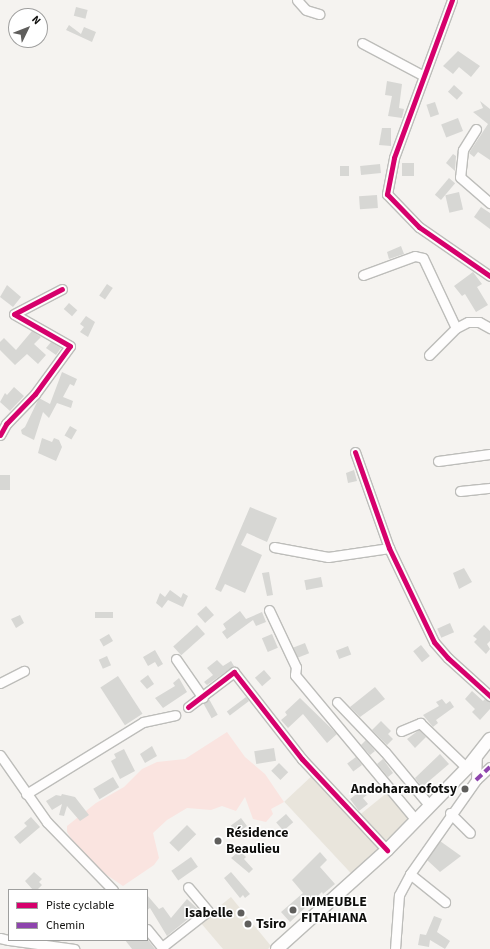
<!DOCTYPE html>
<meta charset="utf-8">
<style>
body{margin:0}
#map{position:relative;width:490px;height:949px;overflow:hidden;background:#f5f3f0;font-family:"Source Sans 3",sans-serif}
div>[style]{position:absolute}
.built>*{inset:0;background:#e9e5dc;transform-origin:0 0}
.green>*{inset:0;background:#fae4e0}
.building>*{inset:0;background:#d7d7d4;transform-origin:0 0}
.roads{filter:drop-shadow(1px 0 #bdbdba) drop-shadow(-1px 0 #bdbdba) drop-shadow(0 1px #bdbdba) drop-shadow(0 -1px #bdbdba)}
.minor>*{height:9px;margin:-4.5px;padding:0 4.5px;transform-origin:4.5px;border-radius:4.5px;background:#fefdfd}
.major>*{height:12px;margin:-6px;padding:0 6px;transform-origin:6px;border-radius:6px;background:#fefdfd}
.quiet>*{height:4px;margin-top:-2px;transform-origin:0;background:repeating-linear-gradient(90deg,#8e44ad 0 8px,transparent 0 12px)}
.cycleway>*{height:5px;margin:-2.5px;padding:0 2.5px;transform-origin:2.5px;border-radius:2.5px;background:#d6006c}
.dots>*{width:11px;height:11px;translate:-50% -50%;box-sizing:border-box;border:2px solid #fff;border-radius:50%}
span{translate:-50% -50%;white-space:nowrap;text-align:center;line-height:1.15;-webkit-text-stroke:3px #fff;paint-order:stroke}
.poi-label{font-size:14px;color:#0e0e0c;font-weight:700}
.right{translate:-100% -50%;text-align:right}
.left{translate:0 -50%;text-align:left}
.legend{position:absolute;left:8px;top:889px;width:140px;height:52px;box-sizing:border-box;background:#fff;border:1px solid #9f9f9e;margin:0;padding:5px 7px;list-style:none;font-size:12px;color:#0e0e0c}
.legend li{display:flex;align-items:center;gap:8px;height:20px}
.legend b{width:20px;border:1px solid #9f9f9e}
.north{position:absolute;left:8px;top:8px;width:40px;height:40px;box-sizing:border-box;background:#fff;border:1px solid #9f9f9e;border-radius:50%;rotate:47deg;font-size:11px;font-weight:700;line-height:16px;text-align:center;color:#0e0e0c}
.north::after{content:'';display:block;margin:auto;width:14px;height:18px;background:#5f5e5c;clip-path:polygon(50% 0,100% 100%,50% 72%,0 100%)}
</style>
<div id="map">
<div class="built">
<div style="left:315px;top:773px;width:105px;height:42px;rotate:47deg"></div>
<div style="left:388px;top:792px;width:36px;height:37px;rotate:51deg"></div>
<div style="clip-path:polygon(231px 897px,271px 946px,268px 949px,223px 949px,200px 922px)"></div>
</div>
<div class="green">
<div style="clip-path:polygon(227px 732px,245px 757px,265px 774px,284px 802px,271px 809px,273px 814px,266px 822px,253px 819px,245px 797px,236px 811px,222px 806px,211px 810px,187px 808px,167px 820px,153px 833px,159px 858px,154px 865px,123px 886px,86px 861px,67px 832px,67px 826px,96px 803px,124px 787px,142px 769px,157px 762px,185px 759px)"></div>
</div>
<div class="building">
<div style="left:76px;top:7px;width:12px;height:9px;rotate:14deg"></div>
<div style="clip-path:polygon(69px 25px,81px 34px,84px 27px,96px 32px,92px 42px,66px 30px)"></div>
<div style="clip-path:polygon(458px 51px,480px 66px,471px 77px,459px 67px,453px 74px,443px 66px)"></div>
<div style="clip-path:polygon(387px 81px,402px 84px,399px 108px,404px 109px,402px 118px,388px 116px,392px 96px,385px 95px)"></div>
<div style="left:454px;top:85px;width:12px;height:9px;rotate:42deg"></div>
<div style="clip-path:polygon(480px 101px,490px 109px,490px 160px,478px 152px,474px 157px,469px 153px,488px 124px,473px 112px,483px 108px)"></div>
<div style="left:435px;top:102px;width:13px;height:9px;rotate:72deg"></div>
<div style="left:458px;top:118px;width:14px;height:18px;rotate:69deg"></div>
<div style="clip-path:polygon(382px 128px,391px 128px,391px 146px,379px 145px)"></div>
<div style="clip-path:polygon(453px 154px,456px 156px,455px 171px,446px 163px)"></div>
<div style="left:414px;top:163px;width:13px;height:12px;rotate:90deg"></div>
<div style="left:380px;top:164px;width:9px;height:20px;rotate:84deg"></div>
<div style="left:340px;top:166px;width:9px;height:10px"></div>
<div style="left:449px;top:178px;width:8px;height:22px;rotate:40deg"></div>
<div style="left:459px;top:192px;width:18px;height:14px;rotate:77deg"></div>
<div style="left:377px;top:195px;width:13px;height:18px;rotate:86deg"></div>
<div style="clip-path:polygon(481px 207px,490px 213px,490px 229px,474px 217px)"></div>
<div style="clip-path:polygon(401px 246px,404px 254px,389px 259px,387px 252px)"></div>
<div style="clip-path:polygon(473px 272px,482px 284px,477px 287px,488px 305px,476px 312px,465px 294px,462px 296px,454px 286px)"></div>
<div style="left:107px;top:284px;width:7px;height:14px;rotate:34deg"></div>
<div style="clip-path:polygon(7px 285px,21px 297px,13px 307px,0 297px)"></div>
<div style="left:69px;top:303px;width:11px;height:8px;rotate:41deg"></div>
<div style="clip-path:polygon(86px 316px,95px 322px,88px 337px,80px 332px,84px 327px,80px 324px)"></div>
<div style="clip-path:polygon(32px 331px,41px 337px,34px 344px,46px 355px,38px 364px,27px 354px,15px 365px,0 350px,0 342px,4px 338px,16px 350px)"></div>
<div style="clip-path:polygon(51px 342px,61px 348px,56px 355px,46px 348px)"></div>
<div style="clip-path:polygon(62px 372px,77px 379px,74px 386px,70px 384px,63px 397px,73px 401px,71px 408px,57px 403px,49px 418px,43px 412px,34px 440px,22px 434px,21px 430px,25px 427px,39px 398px,50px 404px)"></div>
<div style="clip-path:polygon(14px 387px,24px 396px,10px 411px,0 402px,5px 393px,7px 395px)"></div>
<div style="left:70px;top:426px;width:8px;height:11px;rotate:30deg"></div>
<div style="clip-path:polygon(42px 438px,52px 442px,54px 438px,59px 440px,62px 447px,56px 461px,38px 453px)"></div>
<div style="clip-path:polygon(354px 470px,357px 481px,348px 483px,346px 473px)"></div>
<div style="left:0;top:475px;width:10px;height:15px"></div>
<div style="clip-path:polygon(250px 507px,277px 518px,267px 542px,247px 533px,241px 545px,262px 555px,245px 593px,225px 584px,221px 592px,215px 589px)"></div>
<div style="clip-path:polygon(464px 568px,472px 582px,459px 589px,453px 573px)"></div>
<div style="clip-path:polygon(269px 572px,273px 595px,267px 596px,262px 573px)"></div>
<div style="left:321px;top:577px;width:10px;height:17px;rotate:79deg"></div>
<div style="clip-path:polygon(170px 590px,181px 598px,183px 593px,188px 596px,183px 607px,168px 600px,162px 608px,156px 603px,160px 593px,165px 597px)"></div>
<div style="left:206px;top:606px;width:12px;height:12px;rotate:48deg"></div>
<div style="clip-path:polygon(240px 611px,246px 619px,262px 612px,266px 622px,256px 626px,253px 620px,227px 639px,222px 632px,226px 629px,223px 624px)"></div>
<div style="left:95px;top:612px;width:18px;height:6px"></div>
<div style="clip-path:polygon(20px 615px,24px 623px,16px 628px,11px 619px)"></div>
<div style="left:450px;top:623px;width:10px;height:14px;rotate:66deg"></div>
<div style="left:197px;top:625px;width:12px;height:32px;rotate:48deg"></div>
<div style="clip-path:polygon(484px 625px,490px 631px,490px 641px,487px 644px,490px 649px,486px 654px,474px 642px,477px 639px,473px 636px)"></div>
<div style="left:109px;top:634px;width:8px;height:11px;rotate:60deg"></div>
<div style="left:272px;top:634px;width:15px;height:11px;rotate:67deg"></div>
<div style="left:305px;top:643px;width:11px;height:13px;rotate:68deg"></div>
<div style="left:421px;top:645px;width:14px;height:10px;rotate:51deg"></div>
<div style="left:348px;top:646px;width:9px;height:13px;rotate:69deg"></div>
<div style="clip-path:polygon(155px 650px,163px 664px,158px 667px,155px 662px,148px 666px,143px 657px)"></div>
<div style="left:107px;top:656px;width:10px;height:9px;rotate:66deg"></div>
<div style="clip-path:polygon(217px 660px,223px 666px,231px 661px,234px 666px,207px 685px,204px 682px,213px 675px,207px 668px)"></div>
<div style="left:264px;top:670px;width:11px;height:12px;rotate:49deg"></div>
<div style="clip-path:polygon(148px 675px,154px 684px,147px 689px,140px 681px)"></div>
<div style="left:118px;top:676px;width:45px;height:21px;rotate:57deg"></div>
<div style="clip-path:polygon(179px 678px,187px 692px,163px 708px,155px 698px,175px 686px,173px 683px)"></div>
<div style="clip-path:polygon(375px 687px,385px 699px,360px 717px,350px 707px)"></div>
<div style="clip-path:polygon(472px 691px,483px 701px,485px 699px,490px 702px,490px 709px,480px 720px,472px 712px,475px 709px,465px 699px)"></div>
<div style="left:246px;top:697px;width:5px;height:24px;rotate:53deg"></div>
<div style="clip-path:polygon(300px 698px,337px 734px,327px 743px,303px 714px,288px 728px,281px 720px,287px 715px,285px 712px)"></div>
<div style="left:209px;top:699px;width:18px;height:7px;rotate:61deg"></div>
<div style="clip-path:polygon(442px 699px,446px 704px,450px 701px,454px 707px,436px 720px,438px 723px,433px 727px,423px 715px,439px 706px,436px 702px)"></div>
<div style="clip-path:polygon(381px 721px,391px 731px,388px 734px,393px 739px,387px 745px,372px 730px)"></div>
<div style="clip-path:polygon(419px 730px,426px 737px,415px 748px,407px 739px)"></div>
<div style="clip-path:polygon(366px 740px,375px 751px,370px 755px,361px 745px)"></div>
<div style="clip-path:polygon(152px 746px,157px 756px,145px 763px,140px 754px)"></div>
<div style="left:274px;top:748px;width:13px;height:20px;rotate:81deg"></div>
<div style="clip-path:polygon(124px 749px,135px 771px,120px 779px,111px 761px,116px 758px,114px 754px)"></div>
<div style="clip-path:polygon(440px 754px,449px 764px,422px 787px,415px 778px)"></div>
<div style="left:356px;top:757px;width:10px;height:11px;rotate:53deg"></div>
<div style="clip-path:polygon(383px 759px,393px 773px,388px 777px,377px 764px)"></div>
<div style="left:279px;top:763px;width:13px;height:11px;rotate:45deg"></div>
<div style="left:113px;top:777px;width:12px;height:23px;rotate:59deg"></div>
<div style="clip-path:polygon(363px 789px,367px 795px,363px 798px,368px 804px,359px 811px,350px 799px)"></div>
<div style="clip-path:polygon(62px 794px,75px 797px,89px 815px,80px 821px,67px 806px,64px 816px,59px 815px,62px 804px,52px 810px,46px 801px,56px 795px,61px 796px)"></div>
<div style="left:286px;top:814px;width:11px;height:13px;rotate:49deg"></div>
<div style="clip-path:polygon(31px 817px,40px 827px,20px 844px,14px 837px,27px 826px,24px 823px)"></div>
<div style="left:241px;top:818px;width:10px;height:13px;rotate:53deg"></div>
<div style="left:187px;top:825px;width:13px;height:25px;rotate:45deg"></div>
<div style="clip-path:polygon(440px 841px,461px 856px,440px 872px,427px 860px)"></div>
<div style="clip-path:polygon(320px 852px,327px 860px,320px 867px,335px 884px,323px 894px,322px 892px,290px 922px,281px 912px,303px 893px,292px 880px)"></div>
<div style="clip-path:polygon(237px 853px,239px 855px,242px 853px,246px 857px,244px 859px,253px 869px,249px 873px,231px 858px)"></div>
<div style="left:191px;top:857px;width:12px;height:24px;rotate:55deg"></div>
<div style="clip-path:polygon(34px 872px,42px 879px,39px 882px,42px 885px,37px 890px,33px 890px,25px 881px)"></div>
<div style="clip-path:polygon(231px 872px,250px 894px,245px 898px,243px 895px,240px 898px,224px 878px)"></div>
<div style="clip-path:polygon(147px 895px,159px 909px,163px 907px,171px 918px,187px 899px,199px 910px,167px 936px,150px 908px,147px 910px)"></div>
<div style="clip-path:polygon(434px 916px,442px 919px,437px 932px,450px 941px,445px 949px,430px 940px,429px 947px,418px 945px,420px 934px,426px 935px)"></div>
<div style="clip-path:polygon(125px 940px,148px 940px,155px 949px,132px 949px)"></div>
</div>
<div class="roads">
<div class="minor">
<div style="left:297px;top:0;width:13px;rotate:48deg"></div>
<div style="left:306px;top:10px;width:14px;rotate:17deg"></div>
<div style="left:452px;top:0;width:168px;rotate:110.2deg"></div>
<div style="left:394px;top:158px;width:37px;rotate:101deg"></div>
<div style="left:387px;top:194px;width:46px;rotate:45.9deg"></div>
<div style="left:419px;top:227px;width:86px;rotate:34.6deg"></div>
<div style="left:362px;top:43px;width:70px;rotate:28deg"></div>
<div style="left:476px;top:129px;width:25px;rotate:122deg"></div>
<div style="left:463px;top:150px;width:27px;rotate:96deg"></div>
<div style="left:460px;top:177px;width:40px;rotate:41deg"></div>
<div style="left:363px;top:275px;width:55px;rotate:-20.1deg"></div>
<div style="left:415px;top:256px;width:8px;rotate:14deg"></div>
<div style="left:423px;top:258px;width:77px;rotate:64.8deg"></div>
<div style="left:429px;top:355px;width:38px;rotate:-45deg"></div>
<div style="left:456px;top:328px;width:13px;rotate:-27deg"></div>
<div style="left:468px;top:322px;width:11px"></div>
<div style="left:479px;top:322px;width:13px;rotate:29deg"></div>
<div style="left:0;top:435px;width:13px;rotate:-61deg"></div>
<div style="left:6px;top:424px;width:42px;rotate:-46deg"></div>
<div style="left:35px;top:394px;width:59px;rotate:-53.9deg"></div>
<div style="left:70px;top:346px;width:64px;rotate:-150.3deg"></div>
<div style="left:14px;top:314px;width:54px;rotate:-27.5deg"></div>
<div style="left:355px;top:452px;width:102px;rotate:70.5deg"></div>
<div style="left:389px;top:548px;width:104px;rotate:64.4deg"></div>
<div style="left:434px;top:642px;width:21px;rotate:49deg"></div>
<div style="left:448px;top:658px;width:57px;rotate:42.1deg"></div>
<div style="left:438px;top:461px;width:52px;rotate:-7.7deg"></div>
<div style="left:460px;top:491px;width:30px;rotate:-6deg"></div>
<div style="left:274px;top:547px;width:55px;rotate:10.5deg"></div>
<div style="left:328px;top:557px;width:62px;rotate:-8.4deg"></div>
<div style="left:269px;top:610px;width:63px;rotate:64.7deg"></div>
<div style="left:296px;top:667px;width:8px;rotate:97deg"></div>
<div style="left:295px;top:675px;width:189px;rotate:50.2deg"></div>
<div style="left:176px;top:659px;width:47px;rotate:55.3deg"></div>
<div style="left:0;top:683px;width:27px;rotate:-27deg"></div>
<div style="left:337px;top:702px;width:69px;rotate:46.2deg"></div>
<div style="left:385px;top:752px;width:70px;rotate:50.2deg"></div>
<div style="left:188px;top:707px;width:58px;rotate:-37.3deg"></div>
<div style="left:234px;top:672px;width:110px;rotate:52deg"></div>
<div style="left:302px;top:759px;width:125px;rotate:47deg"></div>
<div style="left:401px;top:731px;width:21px;rotate:-23deg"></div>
<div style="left:420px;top:723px;width:65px;rotate:43.8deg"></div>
<div style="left:0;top:755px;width:82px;rotate:55deg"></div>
<div style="left:47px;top:822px;width:95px;rotate:45.9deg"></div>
<div style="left:476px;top:780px;width:19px;rotate:-43deg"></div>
<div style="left:26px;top:794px;width:137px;rotate:-31.6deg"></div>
<div style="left:143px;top:722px;width:33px;rotate:-12deg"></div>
<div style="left:450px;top:813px;width:28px;rotate:45deg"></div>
<div style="left:410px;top:874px;width:45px;rotate:38.7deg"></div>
<div style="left:147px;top:929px;width:26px;rotate:51deg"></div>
<div style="left:0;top:938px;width:9px;rotate:13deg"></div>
<div style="left:9px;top:940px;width:66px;rotate:7.9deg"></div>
<div style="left:162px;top:947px;width:58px;rotate:-38deg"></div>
<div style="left:208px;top:911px;width:31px;rotate:-130deg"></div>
<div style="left:395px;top:949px;width:54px;rotate:-85.8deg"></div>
<div style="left:399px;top:895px;width:24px;rotate:-62deg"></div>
<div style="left:410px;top:874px;width:115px;rotate:-54.9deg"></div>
<div style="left:476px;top:780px;width:23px;rotate:-88deg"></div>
</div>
<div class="major">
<div style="left:277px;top:949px;width:148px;rotate:-42deg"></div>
<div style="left:387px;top:850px;width:115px;rotate:-45.7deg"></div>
<div style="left:467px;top:768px;width:37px;rotate:-52deg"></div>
</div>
</div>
<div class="quiet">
<div style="left:476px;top:780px;width:19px;rotate:-43deg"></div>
</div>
<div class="cycleway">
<div style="left:452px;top:0;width:168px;rotate:110.2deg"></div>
<div style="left:394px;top:158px;width:37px;rotate:101deg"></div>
<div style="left:387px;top:194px;width:46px;rotate:45.9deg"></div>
<div style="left:419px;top:227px;width:86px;rotate:34.6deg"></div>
<div style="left:0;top:435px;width:13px;rotate:-61deg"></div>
<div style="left:6px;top:424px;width:42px;rotate:-46deg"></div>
<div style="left:35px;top:394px;width:59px;rotate:-53.9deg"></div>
<div style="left:70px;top:346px;width:64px;rotate:-150.3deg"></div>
<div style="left:14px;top:314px;width:54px;rotate:-27.5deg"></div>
<div style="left:355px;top:452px;width:102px;rotate:70.5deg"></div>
<div style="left:389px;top:548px;width:104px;rotate:64.4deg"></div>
<div style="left:434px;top:642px;width:21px;rotate:49deg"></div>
<div style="left:448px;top:658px;width:57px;rotate:42.1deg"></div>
<div style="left:188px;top:707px;width:58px;rotate:-37.3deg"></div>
<div style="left:234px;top:672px;width:110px;rotate:52deg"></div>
<div style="left:302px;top:759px;width:125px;rotate:47deg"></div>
</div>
<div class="dots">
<div style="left:465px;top:789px;background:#5f5e5c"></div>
<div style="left:218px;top:841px;background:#5f5e5c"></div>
<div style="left:293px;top:910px;background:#5f5e5c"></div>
<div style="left:241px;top:913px;background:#5f5e5c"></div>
<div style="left:248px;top:924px;background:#5f5e5c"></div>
</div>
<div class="poi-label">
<span class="right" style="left:457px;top:789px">Andoharanofotsy</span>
<span class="left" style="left:226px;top:841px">Résidence<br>Beaulieu</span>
<span class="left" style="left:301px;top:910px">IMMEUBLE<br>FITAHIANA</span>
<span class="right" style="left:233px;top:913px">Isabelle</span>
<span class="left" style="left:256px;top:924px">Tsiro</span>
</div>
<ul class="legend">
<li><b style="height:5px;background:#d6006c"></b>Piste cyclable</li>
<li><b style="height:5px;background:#8e44ad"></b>Chemin</li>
</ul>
<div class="north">N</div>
</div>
